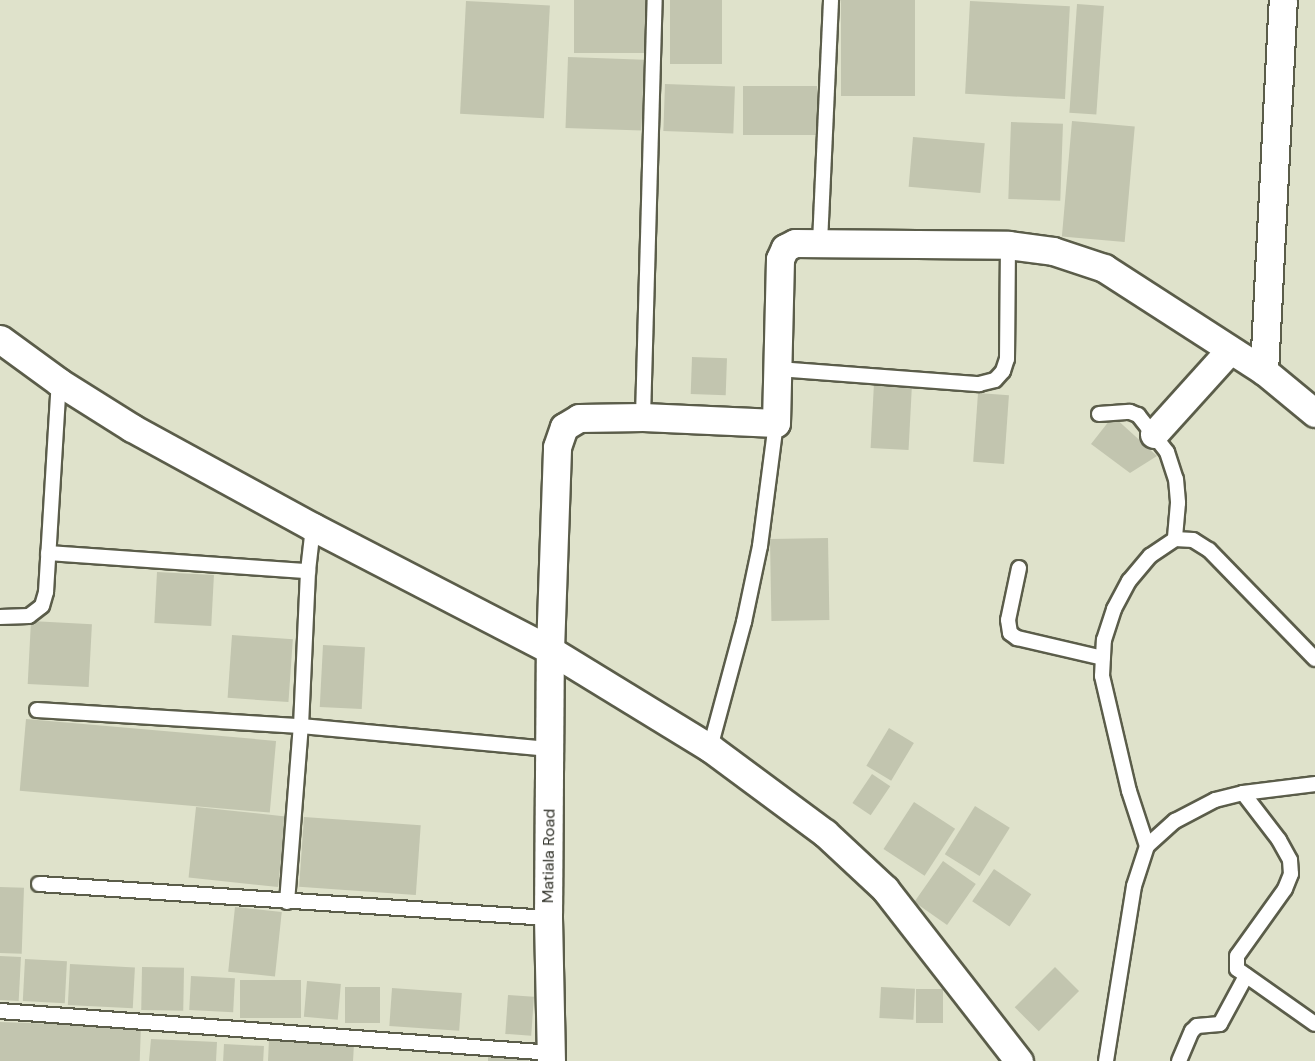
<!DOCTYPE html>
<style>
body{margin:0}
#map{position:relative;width:1315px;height:1061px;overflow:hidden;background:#dfe2cb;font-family:"DM Sans",sans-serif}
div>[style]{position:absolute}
.building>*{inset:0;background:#c2c5af;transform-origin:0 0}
.roads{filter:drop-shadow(2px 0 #5b5d4a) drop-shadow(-2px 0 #5b5d4a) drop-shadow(0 2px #5b5d4a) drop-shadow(0 -2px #5b5d4a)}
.service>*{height:14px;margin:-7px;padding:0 7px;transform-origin:7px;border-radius:7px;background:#fff}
.minor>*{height:27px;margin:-13.5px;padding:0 13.5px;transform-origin:13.5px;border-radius:13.5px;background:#fff}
span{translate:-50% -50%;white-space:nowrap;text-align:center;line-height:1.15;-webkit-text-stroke:4.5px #fff;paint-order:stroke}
.street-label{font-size:16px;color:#2f3027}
</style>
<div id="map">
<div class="building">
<div style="left:574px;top:0;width:73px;height:53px"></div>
<div style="left:670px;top:0;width:52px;height:64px"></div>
<div style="left:841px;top:0;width:74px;height:96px"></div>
<div style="left:466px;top:1px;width:84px;height:113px;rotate:3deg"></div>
<div style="left:970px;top:1px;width:100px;height:93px;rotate:3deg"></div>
<div style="left:1077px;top:4px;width:27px;height:109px;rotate:4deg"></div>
<div style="left:568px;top:57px;width:76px;height:71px;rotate:2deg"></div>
<div style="left:665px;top:84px;width:70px;height:47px;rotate:2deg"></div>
<div style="left:817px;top:86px;width:49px;height:74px;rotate:90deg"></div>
<div style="left:1072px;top:121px;width:63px;height:116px;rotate:5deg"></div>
<div style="left:1011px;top:122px;width:52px;height:77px;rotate:2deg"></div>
<div style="left:913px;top:137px;width:72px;height:50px;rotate:5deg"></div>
<div style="left:692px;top:357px;width:35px;height:37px;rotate:2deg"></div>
<div style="left:874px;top:383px;width:38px;height:65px;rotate:3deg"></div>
<div style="left:978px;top:393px;width:31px;height:69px;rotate:4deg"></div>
<div style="clip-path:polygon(1113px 416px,1157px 456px,1130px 473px,1091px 444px)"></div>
<div style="left:828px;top:538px;width:82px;height:58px;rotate:89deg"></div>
<div style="left:157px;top:572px;width:57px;height:51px;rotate:3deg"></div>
<div style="left:31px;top:621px;width:61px;height:63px;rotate:3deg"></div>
<div style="left:232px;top:635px;width:61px;height:63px;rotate:4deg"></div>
<div style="left:323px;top:645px;width:42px;height:62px;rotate:3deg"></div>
<div style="left:26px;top:719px;width:251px;height:72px;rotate:5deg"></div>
<div style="left:889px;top:728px;width:29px;height:44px;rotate:31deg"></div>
<div style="left:872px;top:774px;width:22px;height:35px;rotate:34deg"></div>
<div style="left:914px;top:802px;width:49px;height:56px;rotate:33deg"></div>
<div style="left:975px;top:806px;width:41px;height:57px;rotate:32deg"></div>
<div style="left:196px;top:807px;width:90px;height:71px;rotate:6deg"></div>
<div style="left:304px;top:817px;width:117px;height:70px;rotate:4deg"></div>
<div style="left:943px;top:861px;width:40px;height:50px;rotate:35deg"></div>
<div style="left:994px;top:869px;width:45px;height:39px;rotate:34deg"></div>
<div style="left:0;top:887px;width:24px;height:66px;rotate:2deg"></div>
<div style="left:235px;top:907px;width:47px;height:65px;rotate:6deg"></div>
<div style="left:0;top:956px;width:21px;height:44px;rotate:3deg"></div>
<div style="left:25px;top:959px;width:42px;height:42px;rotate:3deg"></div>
<div style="left:70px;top:964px;width:65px;height:41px;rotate:3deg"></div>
<div style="left:142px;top:967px;width:42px;height:43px;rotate:1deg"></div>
<div style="left:1055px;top:967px;width:34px;height:57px;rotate:45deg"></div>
<div style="left:191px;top:976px;width:44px;height:34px;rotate:3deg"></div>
<div style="left:240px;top:980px;width:61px;height:38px"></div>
<div style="left:307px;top:981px;width:34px;height:36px;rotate:5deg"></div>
<div style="left:345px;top:987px;width:35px;height:36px"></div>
<div style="left:881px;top:987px;width:34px;height:31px;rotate:3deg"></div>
<div style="left:392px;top:988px;width:70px;height:38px;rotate:4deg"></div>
<div style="left:916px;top:989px;width:27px;height:34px"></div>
<div style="left:508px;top:995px;width:26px;height:39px;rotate:4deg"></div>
<div style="left:0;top:1022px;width:141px;height:39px;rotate:2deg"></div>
<div style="clip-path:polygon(151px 1039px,217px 1042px,216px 1061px,149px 1061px)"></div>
<div style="clip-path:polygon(269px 1039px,354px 1044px,353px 1061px,268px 1061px)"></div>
<div style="left:224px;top:1044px;width:40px;height:17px;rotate:3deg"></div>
<div style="clip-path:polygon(488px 1056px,529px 1058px,529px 1061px,488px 1061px)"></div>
</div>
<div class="roads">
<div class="service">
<div style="left:820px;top:243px;width:243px;rotate:-87.4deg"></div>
<div style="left:778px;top:369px;width:202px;rotate:4.3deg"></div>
<div style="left:979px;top:384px;width:16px;rotate:-14deg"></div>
<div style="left:995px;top:380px;width:12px;rotate:-48deg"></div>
<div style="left:1003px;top:371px;width:13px;rotate:-72deg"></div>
<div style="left:1007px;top:359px;width:114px;rotate:-89.5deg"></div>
<div style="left:1099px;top:414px;width:31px;rotate:-4deg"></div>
<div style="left:1130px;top:412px;width:9px;rotate:21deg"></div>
<div style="left:1138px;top:415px;width:47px;rotate:51.9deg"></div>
<div style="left:1167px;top:452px;width:28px;rotate:72deg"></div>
<div style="left:1176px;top:479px;width:24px;rotate:85deg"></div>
<div style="left:1178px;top:503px;width:36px;rotate:95deg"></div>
<div style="left:643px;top:417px;width:417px;rotate:-88.4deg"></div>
<div style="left:48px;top:553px;width:261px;rotate:4deg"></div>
<div style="left:1019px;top:568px;width:53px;rotate:101.9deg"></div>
<div style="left:1008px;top:620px;width:13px;rotate:81deg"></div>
<div style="left:1010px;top:633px;width:9px;rotate:36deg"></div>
<div style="left:1017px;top:638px;width:88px;rotate:13.1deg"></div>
<div style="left:0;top:617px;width:29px;rotate:-2deg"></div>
<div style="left:29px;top:616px;width:16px;rotate:-38deg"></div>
<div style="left:42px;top:606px;width:15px;rotate:-74deg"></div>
<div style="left:46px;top:592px;width:210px;rotate:-86.5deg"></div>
<div style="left:37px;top:710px;width:264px;rotate:3.5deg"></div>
<div style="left:301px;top:726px;width:251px;rotate:5.3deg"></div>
<div style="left:710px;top:748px;width:131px;rotate:-74.9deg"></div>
<div style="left:744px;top:622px;width:78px;rotate:-78.1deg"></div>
<div style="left:760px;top:546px;width:124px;rotate:-82.6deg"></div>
<div style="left:1243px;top:793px;width:59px;rotate:52.5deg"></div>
<div style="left:1279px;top:840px;width:23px;rotate:61deg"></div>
<div style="left:1290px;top:860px;width:14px;rotate:86deg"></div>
<div style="left:1291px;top:874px;width:16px;rotate:112deg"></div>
<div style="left:1285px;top:889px;width:82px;rotate:125.6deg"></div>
<div style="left:1237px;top:956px;width:13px;rotate:90deg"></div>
<div style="left:1237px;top:969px;width:95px;rotate:35.2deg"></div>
<div style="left:1147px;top:846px;width:58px;rotate:-108.1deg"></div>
<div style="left:1129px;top:791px;width:118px;rotate:-103.2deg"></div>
<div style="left:1102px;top:676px;width:36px;rotate:-87deg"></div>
<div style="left:1104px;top:640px;width:33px;rotate:-72deg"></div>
<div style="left:1114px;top:609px;width:32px;rotate:-62deg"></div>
<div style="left:1129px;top:581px;width:33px;rotate:-50deg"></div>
<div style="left:1150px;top:556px;width:30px;rotate:-34deg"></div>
<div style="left:1175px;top:539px;width:18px;rotate:3deg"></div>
<div style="left:1193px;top:540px;width:19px;rotate:32deg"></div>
<div style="left:1209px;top:550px;width:152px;rotate:45.8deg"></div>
<div style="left:39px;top:884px;width:510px;rotate:3.82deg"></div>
<div style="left:287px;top:902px;width:177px;rotate:-85.5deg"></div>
<div style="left:301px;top:726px;width:155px;rotate:-87.4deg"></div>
<div style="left:308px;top:571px;width:44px;rotate:-83.5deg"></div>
<div style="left:0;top:1011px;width:554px;rotate:4.35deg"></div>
<div style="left:1106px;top:1061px;width:177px;rotate:-80.9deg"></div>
<div style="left:1134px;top:886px;width:42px;rotate:-72deg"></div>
<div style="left:1147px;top:846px;width:38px;rotate:-42deg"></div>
<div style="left:1175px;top:821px;width:45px;rotate:-27.7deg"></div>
<div style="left:1215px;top:800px;width:29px;rotate:-14deg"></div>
<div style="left:1243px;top:793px;width:73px;rotate:-7.1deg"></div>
<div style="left:1179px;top:1061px;width:33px;rotate:-67deg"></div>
<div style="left:1192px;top:1031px;width:7px;rotate:-45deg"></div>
<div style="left:1197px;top:1026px;width:23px;rotate:-5deg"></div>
<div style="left:1220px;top:1024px;width:55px;rotate:-61.6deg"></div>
</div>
<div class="minor">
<div style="left:0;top:339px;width:73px;rotate:36.1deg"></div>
<div style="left:59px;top:382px;width:86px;rotate:32.2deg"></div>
<div style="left:132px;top:428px;width:206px;rotate:28.7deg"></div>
<div style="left:313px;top:527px;width:267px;rotate:27.4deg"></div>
<div style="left:550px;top:650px;width:188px;rotate:31.5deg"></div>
<div style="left:710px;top:748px;width:143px;rotate:36.5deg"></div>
<div style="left:825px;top:833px;width:82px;rotate:43deg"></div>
<div style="left:885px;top:889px;width:218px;rotate:52.1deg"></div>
<div style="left:1264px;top:371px;width:371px;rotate:-87.1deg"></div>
<div style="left:1154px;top:434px;width:113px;rotate:-47.9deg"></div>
<div style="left:551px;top:1061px;width:143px;rotate:-91.2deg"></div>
<div style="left:548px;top:918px;width:268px;rotate:-89.6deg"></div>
<div style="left:550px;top:650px;width:203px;rotate:-88deg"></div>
<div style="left:557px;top:447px;width:21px;rotate:-71deg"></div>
<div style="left:564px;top:427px;width:17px;rotate:-31deg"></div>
<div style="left:579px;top:418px;width:64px;rotate:-0.9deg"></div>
<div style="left:643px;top:417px;width:133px;rotate:2.6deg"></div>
<div style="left:776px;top:423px;width:164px;rotate:-88.6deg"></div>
<div style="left:780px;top:259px;width:12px;rotate:-66deg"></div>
<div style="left:785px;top:248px;width:11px;rotate:-27deg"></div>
<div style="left:795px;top:243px;width:213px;rotate:0.5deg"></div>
<div style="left:1008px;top:245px;width:45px;rotate:7.6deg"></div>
<div style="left:1053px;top:251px;width:54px;rotate:18.4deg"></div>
<div style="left:1104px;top:268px;width:190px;rotate:32.8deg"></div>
<div style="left:1264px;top:371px;width:66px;rotate:39.5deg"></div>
</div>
</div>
<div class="street-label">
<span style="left:549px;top:856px;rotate:-89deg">Matiala Road</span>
</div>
</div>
